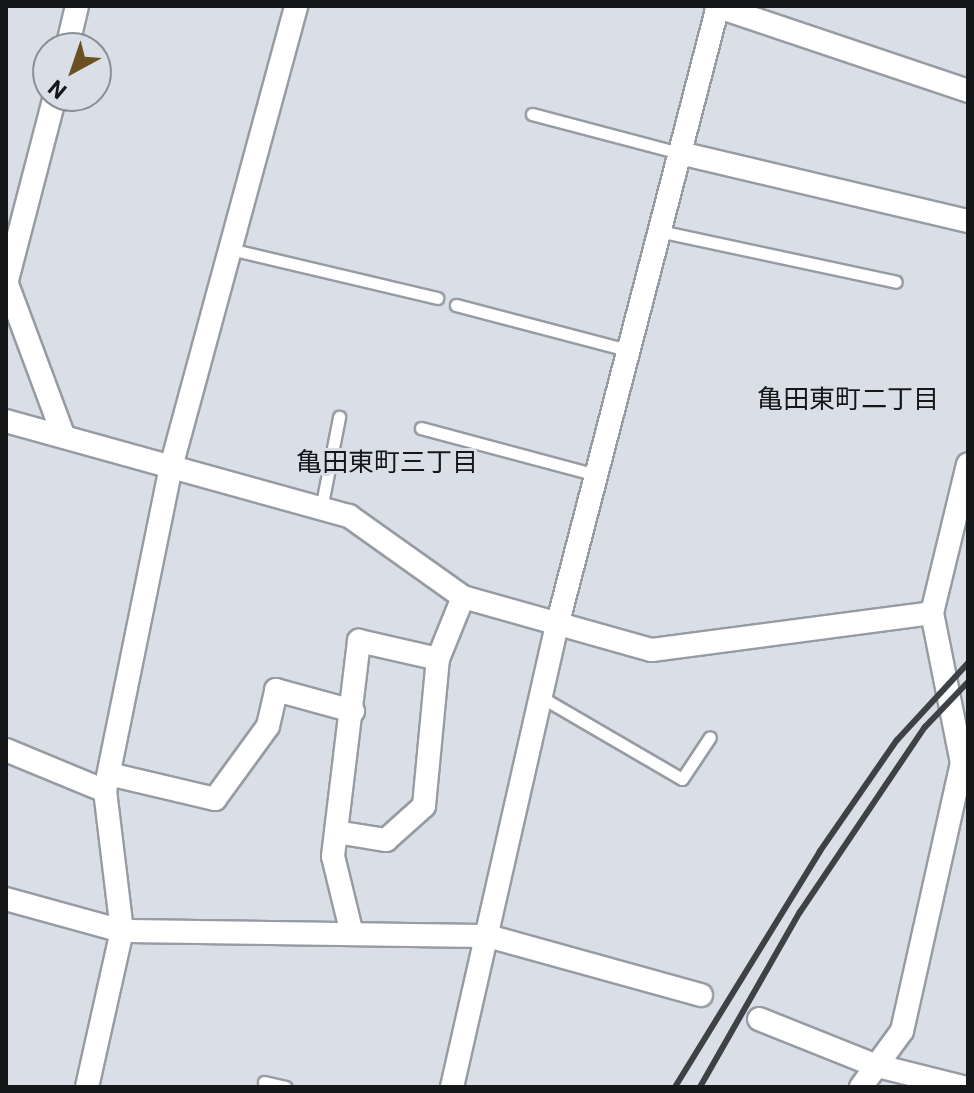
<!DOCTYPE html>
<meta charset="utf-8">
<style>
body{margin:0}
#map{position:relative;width:974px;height:1093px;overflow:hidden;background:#dadfe7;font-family:Roboto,"Noto Sans JP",sans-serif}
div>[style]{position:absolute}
.roads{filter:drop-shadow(2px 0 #979ca3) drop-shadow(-2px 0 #979ca3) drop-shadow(0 2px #979ca3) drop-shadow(0 -2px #979ca3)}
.lane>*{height:11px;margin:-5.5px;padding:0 5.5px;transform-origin:5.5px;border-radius:5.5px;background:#fff}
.street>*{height:22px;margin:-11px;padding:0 11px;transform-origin:11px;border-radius:11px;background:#fff}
.rail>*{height:6px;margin:-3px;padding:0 3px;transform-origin:3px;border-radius:3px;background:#3f4245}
span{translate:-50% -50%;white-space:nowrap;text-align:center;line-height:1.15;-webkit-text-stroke:6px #dadfe7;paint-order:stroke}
.neighbourhood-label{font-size:26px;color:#151719}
.frame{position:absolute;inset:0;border:8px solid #151719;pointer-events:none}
.north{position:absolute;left:32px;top:32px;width:80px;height:80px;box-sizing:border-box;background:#dadfe7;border:2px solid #8b8f95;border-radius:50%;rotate:220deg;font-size:22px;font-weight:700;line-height:32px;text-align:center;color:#151719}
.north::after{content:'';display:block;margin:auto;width:28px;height:36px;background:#6b5022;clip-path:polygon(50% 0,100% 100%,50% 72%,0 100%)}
</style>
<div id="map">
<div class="roads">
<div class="lane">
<div style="left:532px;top:114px;width:153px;rotate:14.8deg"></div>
<div style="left:659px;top:231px;width:242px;rotate:12.1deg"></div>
<div style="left:230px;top:249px;width:213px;rotate:13.3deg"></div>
<div style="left:456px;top:305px;width:178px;rotate:14.7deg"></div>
<div style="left:421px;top:428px;width:181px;rotate:15deg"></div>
<div style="left:321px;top:509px;width:94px;rotate:-78.9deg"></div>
<div style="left:541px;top:697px;width:163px;rotate:30.2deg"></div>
<div style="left:682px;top:779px;width:50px;rotate:-56.3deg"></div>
<div style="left:264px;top:1082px;width:22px;rotate:13deg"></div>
</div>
<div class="street">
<div style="left:716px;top:6px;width:266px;rotate:18.6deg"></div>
<div style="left:67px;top:48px;width:43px;rotate:-76.6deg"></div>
<div style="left:680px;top:153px;width:296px;rotate:13.3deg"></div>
<div style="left:6px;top:284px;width:194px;rotate:-75.4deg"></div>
<div style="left:7px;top:284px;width:163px;rotate:69.6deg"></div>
<div style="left:6px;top:421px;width:356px;rotate:15.5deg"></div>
<div style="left:349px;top:516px;width:140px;rotate:35.4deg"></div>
<div style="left:463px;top:597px;width:196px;rotate:15.7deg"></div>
<div style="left:652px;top:650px;width:282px;rotate:-7.5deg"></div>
<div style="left:6px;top:750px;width:107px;rotate:22.5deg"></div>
<div style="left:109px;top:774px;width:109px;rotate:13.3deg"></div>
<div style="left:215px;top:799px;width:90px;rotate:-54deg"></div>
<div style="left:268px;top:726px;width:37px;rotate:-77deg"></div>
<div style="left:276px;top:690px;width:80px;rotate:15.3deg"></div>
<div style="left:336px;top:832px;width:51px;rotate:9.1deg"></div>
<div style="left:386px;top:840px;width:51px;rotate:-41.8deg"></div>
<div style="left:424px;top:806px;width:148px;rotate:-84.6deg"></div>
<div style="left:438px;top:659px;width:67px;rotate:-68deg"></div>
<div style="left:6px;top:899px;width:120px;rotate:15.4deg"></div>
<div style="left:122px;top:931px;width:366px;rotate:0.8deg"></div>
<div style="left:488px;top:936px;width:221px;rotate:15.5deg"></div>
<div style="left:352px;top:934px;width:80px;rotate:-103.7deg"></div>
<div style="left:333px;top:856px;width:217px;rotate:-83.1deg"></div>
<div style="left:359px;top:641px;width:81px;rotate:12.8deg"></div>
<div style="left:759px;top:1019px;width:124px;rotate:21.8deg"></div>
<div style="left:874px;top:1065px;width:91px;rotate:14deg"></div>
<div style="left:87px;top:1087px;width:160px;rotate:-77.4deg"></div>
<div style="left:122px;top:931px;width:141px;rotate:-96.9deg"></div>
<div style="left:105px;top:791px;width:331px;rotate:-78.5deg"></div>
<div style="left:171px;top:467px;width:478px;rotate:-74.8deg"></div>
<div style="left:452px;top:1087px;width:477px;rotate:-77.2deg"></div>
<div style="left:558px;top:622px;width:636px;rotate:-75.44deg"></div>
<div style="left:861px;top:1087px;width:69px;rotate:-53.8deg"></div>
<div style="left:902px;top:1031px;width:275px;rotate:-77.4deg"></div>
<div style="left:962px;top:763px;width:153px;rotate:-101.3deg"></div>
<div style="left:932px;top:613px;width:153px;rotate:-76.4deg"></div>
</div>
</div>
<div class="rail">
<div style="left:675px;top:1087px;width:277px;rotate:-58.4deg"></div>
<div style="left:820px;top:851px;width:135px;rotate:-55.3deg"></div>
<div style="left:897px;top:740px;width:105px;rotate:-47.3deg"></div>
<div style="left:700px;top:1087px;width:202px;rotate:-60.3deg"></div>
<div style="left:800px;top:912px;width:223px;rotate:-56deg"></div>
<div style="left:925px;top:727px;width:62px;rotate:-46.3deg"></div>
</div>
<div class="neighbourhood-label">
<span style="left:848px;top:400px">亀田東町二丁目</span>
<span style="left:387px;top:463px">亀田東町三丁目</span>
</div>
<div class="frame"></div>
<div class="north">N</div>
</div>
